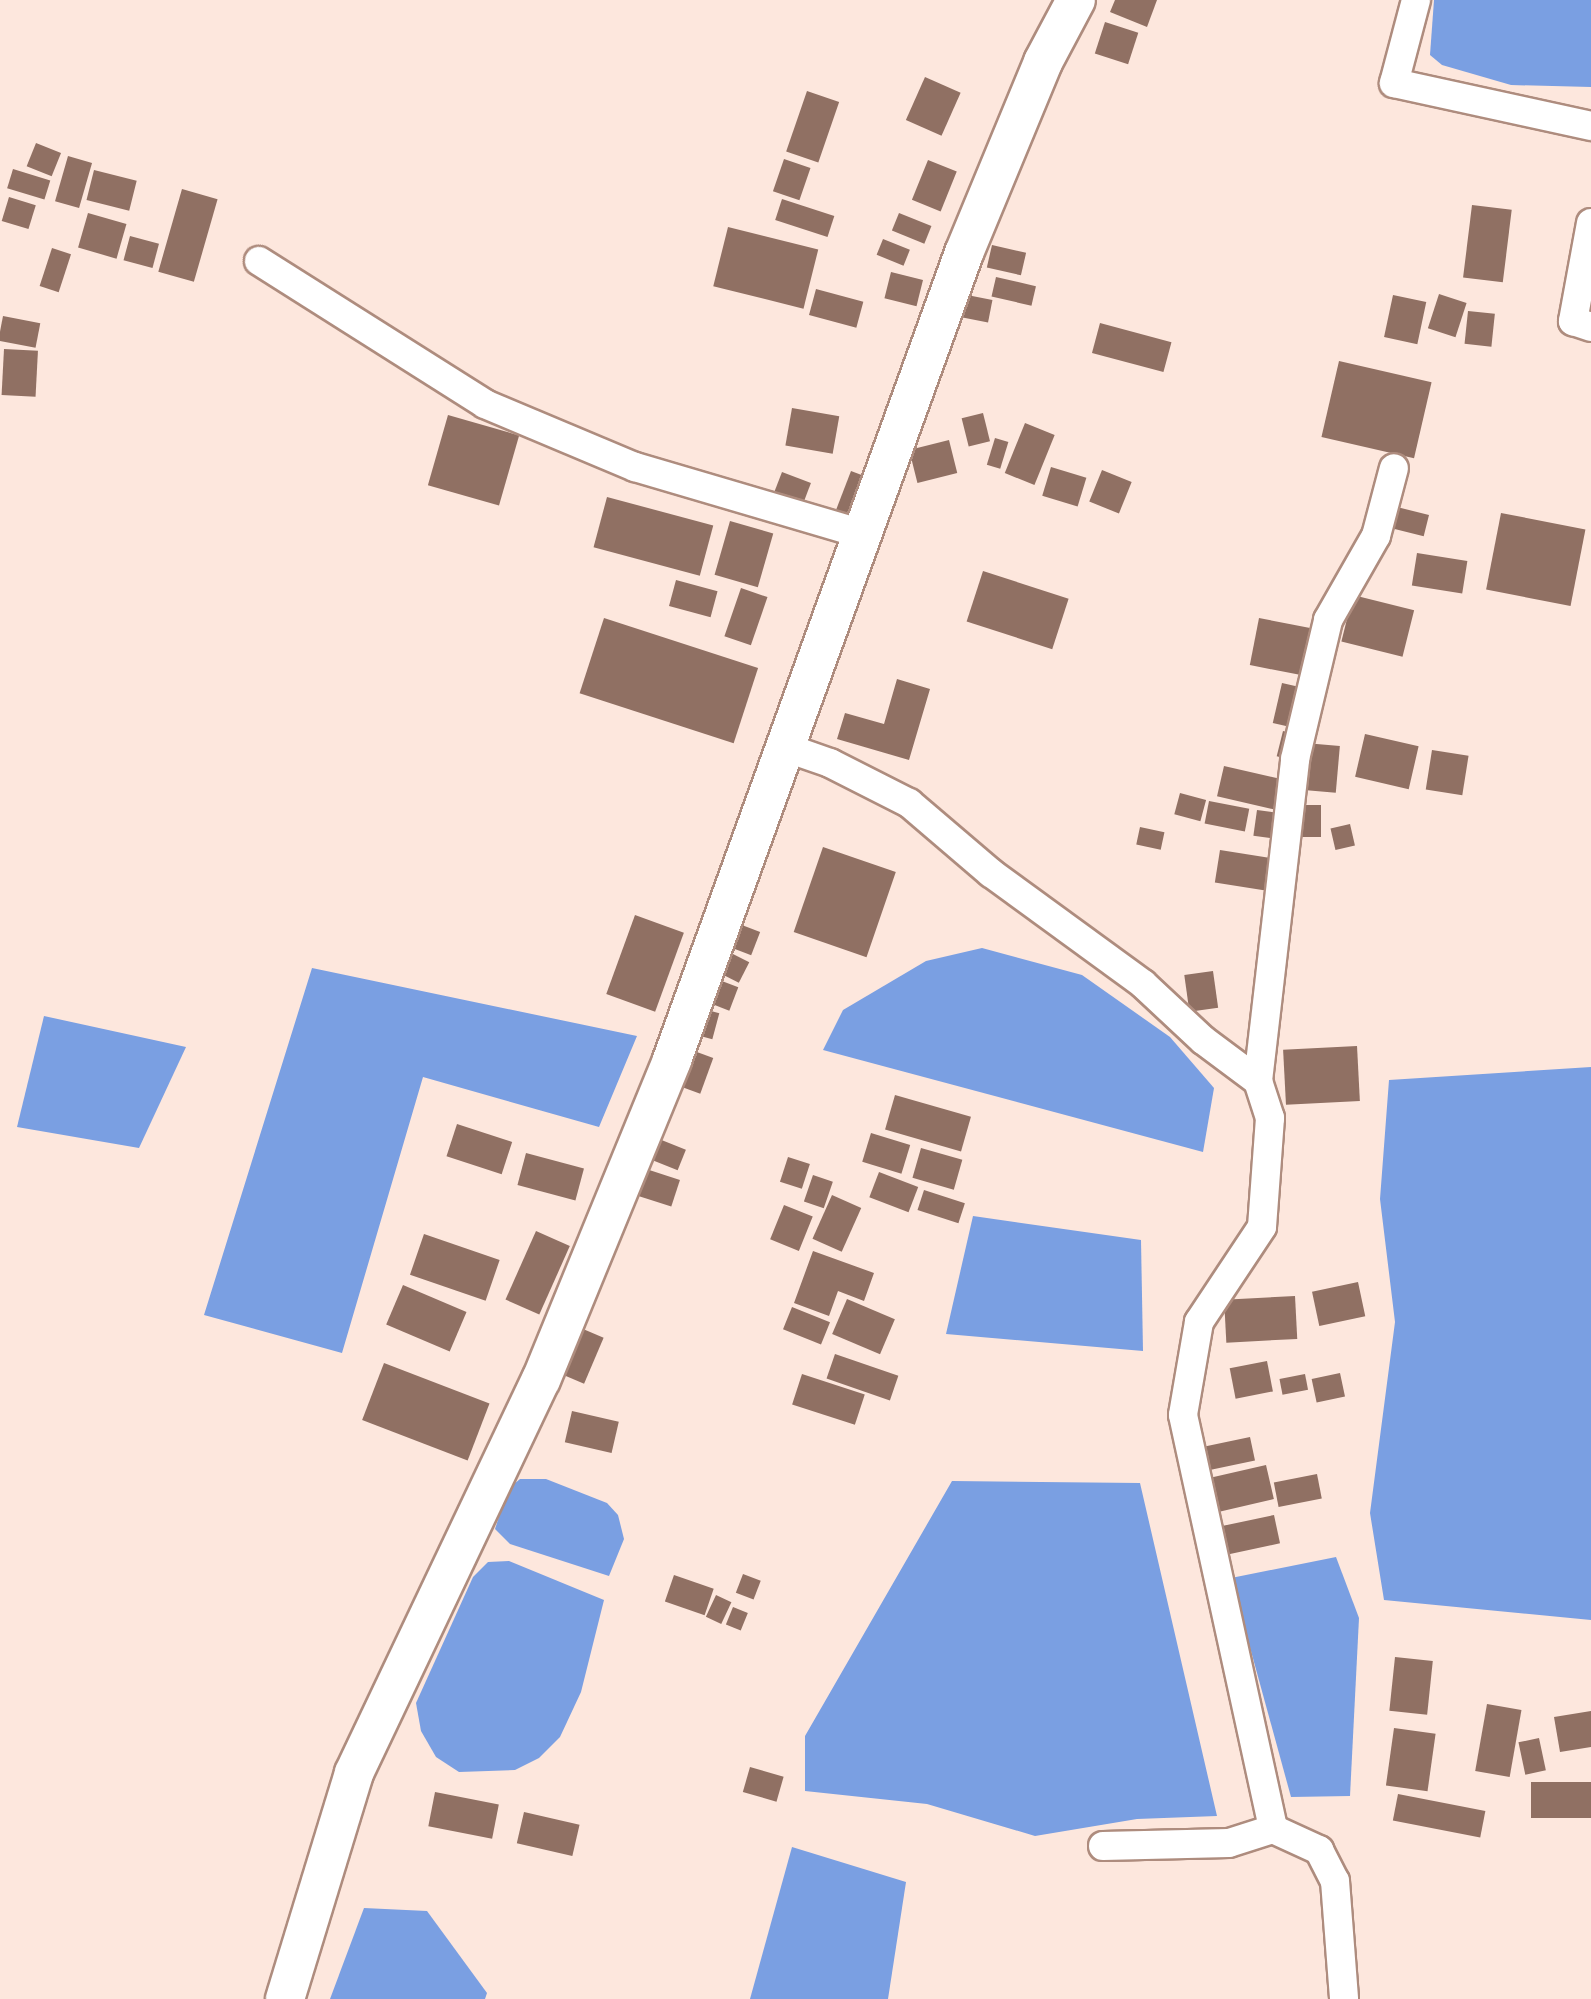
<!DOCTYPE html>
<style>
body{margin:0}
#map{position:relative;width:1591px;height:1999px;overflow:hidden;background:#fde7dd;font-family:"Asap Condensed",sans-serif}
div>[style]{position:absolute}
.water>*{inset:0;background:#7a9fe2}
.building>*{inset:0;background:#907063;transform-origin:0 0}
.roads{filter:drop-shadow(2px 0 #ae8c7e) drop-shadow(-2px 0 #ae8c7e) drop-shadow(0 2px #ae8c7e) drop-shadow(0 -2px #ae8c7e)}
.minor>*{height:28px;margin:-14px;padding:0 14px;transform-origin:14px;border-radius:14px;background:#fff}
.secondary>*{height:38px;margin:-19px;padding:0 19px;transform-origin:19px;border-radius:19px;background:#fff}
span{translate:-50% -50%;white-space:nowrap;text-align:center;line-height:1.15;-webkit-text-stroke:7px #fde7dd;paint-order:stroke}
</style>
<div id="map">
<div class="water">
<div style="clip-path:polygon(1434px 0,1591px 0,1591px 87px,1511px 85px,1442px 65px,1430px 55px)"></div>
<div style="clip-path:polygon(982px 948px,1082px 975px,1170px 1037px,1214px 1088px,1203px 1152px,823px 1050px,843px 1010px,926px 961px)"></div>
<div style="clip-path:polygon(312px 968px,637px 1036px,599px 1127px,423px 1077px,342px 1353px,204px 1315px)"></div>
<div style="clip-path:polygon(44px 1016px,186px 1047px,139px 1148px,17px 1127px)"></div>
<div style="clip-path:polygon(1591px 1067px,1591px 1620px,1384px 1600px,1370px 1513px,1395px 1322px,1380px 1199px,1389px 1080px)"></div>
<div style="clip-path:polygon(973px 1216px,1141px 1240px,1143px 1351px,946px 1334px)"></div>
<div style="clip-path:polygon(520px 1479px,546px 1479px,607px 1503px,618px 1515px,624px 1539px,609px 1576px,510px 1544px,495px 1529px,508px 1489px)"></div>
<div style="clip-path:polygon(952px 1481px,1140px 1483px,1217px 1816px,1137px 1819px,1035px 1836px,927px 1804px,805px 1791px,805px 1736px)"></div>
<div style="clip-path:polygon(1336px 1557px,1359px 1618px,1350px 1796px,1291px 1797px,1231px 1578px)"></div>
<div style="clip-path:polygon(509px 1561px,604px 1600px,581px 1692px,560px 1737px,539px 1758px,515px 1770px,459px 1772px,436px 1757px,421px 1731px,416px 1703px,473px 1577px,488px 1562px)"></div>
<div style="clip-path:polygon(792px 1847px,906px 1882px,888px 1999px,750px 1999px)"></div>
<div style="clip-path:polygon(364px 1908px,427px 1911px,487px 1993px,485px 1999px,330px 1999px)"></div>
</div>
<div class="building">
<div style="clip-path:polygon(1115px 0,1157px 0,1147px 27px,1110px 12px)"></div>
<div style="left:1105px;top:22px;width:35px;height:33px;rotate:18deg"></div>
<div style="left:925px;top:77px;width:39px;height:47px;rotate:24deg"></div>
<div style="left:807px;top:91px;width:34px;height:64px;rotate:19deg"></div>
<div style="left:36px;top:143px;width:27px;height:25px;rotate:22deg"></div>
<div style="left:68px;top:156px;width:25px;height:47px;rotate:16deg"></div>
<div style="left:784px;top:159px;width:28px;height:34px;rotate:19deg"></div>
<div style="left:928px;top:160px;width:31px;height:43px;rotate:22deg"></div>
<div style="left:13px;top:169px;width:39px;height:20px;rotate:17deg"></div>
<div style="left:94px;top:170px;width:44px;height:31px;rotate:14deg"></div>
<div style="left:182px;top:189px;width:37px;height:86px;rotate:16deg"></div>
<div style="left:9px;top:197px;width:28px;height:25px;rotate:17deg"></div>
<div style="left:782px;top:199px;width:55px;height:22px;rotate:18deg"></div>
<div style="left:1472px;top:205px;width:40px;height:73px;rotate:7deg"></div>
<div style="left:88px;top:213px;width:40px;height:36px;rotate:16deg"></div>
<div style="left:899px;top:213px;width:35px;height:19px;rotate:22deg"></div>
<div style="left:728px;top:227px;width:93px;height:61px;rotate:14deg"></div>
<div style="left:130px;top:236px;width:30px;height:25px;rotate:15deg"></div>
<div style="left:883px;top:239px;width:29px;height:17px;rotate:22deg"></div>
<div style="left:992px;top:245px;width:35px;height:23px;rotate:13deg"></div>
<div style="left:52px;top:248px;width:20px;height:40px;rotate:18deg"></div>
<div style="left:891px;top:272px;width:33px;height:27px;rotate:14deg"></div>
<div style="left:996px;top:277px;width:41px;height:20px;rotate:13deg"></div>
<div style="left:816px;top:289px;width:49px;height:27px;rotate:15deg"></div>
<div style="left:962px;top:294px;width:31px;height:23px;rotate:11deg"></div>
<div style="left:1439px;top:294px;width:29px;height:36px;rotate:18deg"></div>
<div style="left:1393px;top:295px;width:34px;height:43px;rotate:12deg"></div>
<div style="left:1468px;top:311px;width:27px;height:33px;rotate:6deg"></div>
<div style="left:3px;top:316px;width:38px;height:25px;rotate:11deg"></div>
<div style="left:1100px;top:323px;width:74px;height:31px;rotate:15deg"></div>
<div style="left:4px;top:349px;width:34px;height:46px;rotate:3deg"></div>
<div style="left:1339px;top:361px;width:95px;height:78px;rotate:13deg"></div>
<div style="left:792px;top:408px;width:48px;height:38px;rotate:10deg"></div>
<div style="left:983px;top:413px;width:29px;height:22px;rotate:76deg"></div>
<div style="left:448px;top:415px;width:74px;height:73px;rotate:16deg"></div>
<div style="left:1025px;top:423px;width:32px;height:54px;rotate:22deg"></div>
<div style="left:995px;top:438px;width:14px;height:28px;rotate:17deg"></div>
<div style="left:949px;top:440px;width:34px;height:41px;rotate:76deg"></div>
<div style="left:1051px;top:467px;width:37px;height:30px;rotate:17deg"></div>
<div style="left:1102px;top:470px;width:32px;height:34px;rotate:22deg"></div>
<div style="left:851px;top:471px;width:17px;height:47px;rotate:21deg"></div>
<div style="left:782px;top:472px;width:31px;height:22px;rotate:21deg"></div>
<div style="left:607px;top:497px;width:110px;height:52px;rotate:15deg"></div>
<div style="left:1397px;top:507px;width:33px;height:22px;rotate:14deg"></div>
<div style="left:1501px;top:513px;width:86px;height:78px;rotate:11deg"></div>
<div style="left:730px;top:521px;width:45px;height:56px;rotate:16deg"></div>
<div style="left:1417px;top:553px;width:51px;height:33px;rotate:9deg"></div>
<div style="left:983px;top:571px;width:90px;height:53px;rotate:18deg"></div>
<div style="left:676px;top:580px;width:43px;height:27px;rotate:15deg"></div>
<div style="left:741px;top:588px;width:28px;height:51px;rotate:19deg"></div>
<div style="left:1353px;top:595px;width:63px;height:48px;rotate:14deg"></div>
<div style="left:604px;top:618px;width:162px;height:79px;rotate:18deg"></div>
<div style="left:1259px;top:618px;width:60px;height:48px;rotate:11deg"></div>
<div style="clip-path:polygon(897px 679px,930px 689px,909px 760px,837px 739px,845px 713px,884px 724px)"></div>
<div style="left:1282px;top:683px;width:27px;height:41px;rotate:13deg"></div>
<div style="left:1283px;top:731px;width:12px;height:26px;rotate:14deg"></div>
<div style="left:1365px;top:734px;width:55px;height:44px;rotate:13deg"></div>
<div style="left:1305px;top:743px;width:35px;height:47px;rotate:5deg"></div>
<div style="left:1432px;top:750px;width:37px;height:40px;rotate:9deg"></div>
<div style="left:1224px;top:766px;width:65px;height:31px;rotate:13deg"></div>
<div style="left:1180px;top:793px;width:27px;height:22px;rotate:15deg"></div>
<div style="left:1209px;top:801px;width:41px;height:23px;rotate:11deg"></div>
<div style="left:1292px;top:805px;width:29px;height:32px"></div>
<div style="left:1257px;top:810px;width:28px;height:26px;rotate:8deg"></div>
<div style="left:1350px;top:824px;width:22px;height:20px;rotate:77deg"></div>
<div style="left:1140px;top:827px;width:25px;height:18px;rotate:12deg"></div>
<div style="left:823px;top:847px;width:77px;height:90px;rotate:19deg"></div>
<div style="left:1220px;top:850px;width:56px;height:33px;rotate:9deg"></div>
<div style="left:635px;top:915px;width:52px;height:84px;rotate:20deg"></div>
<div style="left:734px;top:922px;width:28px;height:25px;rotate:21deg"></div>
<div style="left:727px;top:951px;width:25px;height:23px;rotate:27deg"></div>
<div style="left:1213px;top:971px;width:37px;height:29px;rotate:82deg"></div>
<div style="left:714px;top:978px;width:26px;height:25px;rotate:21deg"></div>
<div style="left:700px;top:1008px;width:20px;height:27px;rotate:15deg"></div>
<div style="left:1357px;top:1046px;width:55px;height:74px;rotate:87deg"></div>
<div style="left:686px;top:1048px;width:29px;height:38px;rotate:20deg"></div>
<div style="left:895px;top:1095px;width:79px;height:36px;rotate:16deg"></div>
<div style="left:457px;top:1124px;width:58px;height:34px;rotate:18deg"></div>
<div style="left:871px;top:1133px;width:41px;height:30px;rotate:17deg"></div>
<div style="left:659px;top:1139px;width:29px;height:22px;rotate:22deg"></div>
<div style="left:921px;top:1148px;width:43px;height:31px;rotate:16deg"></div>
<div style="left:526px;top:1153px;width:60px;height:33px;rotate:15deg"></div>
<div style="left:788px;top:1157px;width:23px;height:26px;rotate:18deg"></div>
<div style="left:640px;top:1167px;width:42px;height:28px;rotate:18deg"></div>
<div style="left:879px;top:1172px;width:42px;height:27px;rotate:21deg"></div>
<div style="left:813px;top:1175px;width:21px;height:28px;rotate:19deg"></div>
<div style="left:924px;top:1190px;width:43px;height:21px;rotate:18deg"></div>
<div style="left:832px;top:1195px;width:32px;height:48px;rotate:24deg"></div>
<div style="left:784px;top:1205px;width:31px;height:37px;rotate:22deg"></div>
<div style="left:536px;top:1231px;width:37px;height:75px;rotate:24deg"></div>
<div style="left:424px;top:1234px;width:80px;height:43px;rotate:19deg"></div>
<div style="clip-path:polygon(813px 1251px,874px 1273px,864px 1301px,838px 1291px,829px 1316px,794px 1303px)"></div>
<div style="left:1358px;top:1282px;width:35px;height:47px;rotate:78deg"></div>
<div style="left:403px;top:1285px;width:69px;height:43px;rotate:23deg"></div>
<div style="left:1295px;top:1296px;width:43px;height:71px;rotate:87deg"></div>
<div style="left:847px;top:1299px;width:52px;height:38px;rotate:23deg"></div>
<div style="left:792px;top:1307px;width:41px;height:24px;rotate:22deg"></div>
<div style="left:576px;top:1326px;width:30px;height:50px;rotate:23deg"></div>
<div style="left:835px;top:1354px;width:67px;height:26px;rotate:19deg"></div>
<div style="left:1267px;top:1361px;width:31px;height:38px;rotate:79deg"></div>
<div style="left:384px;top:1363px;width:113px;height:61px;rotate:21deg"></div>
<div style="left:1340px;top:1373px;width:24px;height:29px;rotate:78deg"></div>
<div style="left:802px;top:1374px;width:66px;height:32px;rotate:18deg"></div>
<div style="left:1305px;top:1374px;width:16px;height:26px;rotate:79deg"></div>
<div style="left:572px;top:1411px;width:48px;height:32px;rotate:13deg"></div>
<div style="left:1250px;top:1437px;width:24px;height:45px;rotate:78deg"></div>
<div style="left:1266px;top:1465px;width:35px;height:56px;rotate:77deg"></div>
<div style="left:1317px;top:1474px;width:25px;height:44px;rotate:79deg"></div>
<div style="left:1274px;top:1515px;width:29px;height:57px;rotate:78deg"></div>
<div style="left:743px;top:1574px;width:19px;height:20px;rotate:21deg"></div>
<div style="left:674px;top:1575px;width:42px;height:28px;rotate:19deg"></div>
<div style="left:716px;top:1595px;width:17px;height:24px;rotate:25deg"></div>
<div style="left:733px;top:1607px;width:16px;height:19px;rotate:22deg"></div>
<div style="left:1395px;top:1657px;width:38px;height:54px;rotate:6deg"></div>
<div style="left:1487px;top:1704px;width:35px;height:68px;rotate:10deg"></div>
<div style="clip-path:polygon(1591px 1711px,1591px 1747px,1560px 1752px,1554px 1717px)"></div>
<div style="left:1394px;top:1728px;width:42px;height:58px;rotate:8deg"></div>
<div style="left:1539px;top:1738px;width:33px;height:21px;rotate:78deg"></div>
<div style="left:750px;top:1767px;width:35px;height:26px;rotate:16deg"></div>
<div style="left:1591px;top:1782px;width:36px;height:60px;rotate:90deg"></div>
<div style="left:435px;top:1792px;width:65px;height:35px;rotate:11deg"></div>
<div style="left:1398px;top:1794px;width:89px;height:27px;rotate:11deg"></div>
<div style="left:524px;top:1812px;width:57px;height:32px;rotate:13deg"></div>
</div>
<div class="roads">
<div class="minor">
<div style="left:1416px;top:0;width:86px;rotate:104.8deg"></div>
<div style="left:1394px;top:83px;width:202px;rotate:12.3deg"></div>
<div style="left:1591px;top:223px;width:100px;rotate:100.4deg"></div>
<div style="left:1573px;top:321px;width:19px;rotate:18deg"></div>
<div style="left:259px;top:261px;width:267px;rotate:32.3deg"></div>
<div style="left:485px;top:404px;width:163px;rotate:22.8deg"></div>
<div style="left:635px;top:467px;width:234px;rotate:16.4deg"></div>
<div style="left:787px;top:748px;width:46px;rotate:19.2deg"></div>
<div style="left:830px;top:763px;width:89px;rotate:26.9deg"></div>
<div style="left:909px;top:803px;width:108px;rotate:40.5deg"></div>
<div style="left:991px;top:873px;width:188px;rotate:36.1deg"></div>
<div style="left:1143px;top:984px;width:82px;rotate:43deg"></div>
<div style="left:1203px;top:1040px;width:69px;rotate:36.7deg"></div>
<div style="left:1258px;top:1081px;width:39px;rotate:72deg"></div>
<div style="left:1270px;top:1118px;width:109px;rotate:94.2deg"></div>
<div style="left:1262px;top:1227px;width:114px;rotate:123.6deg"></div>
<div style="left:1199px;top:1322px;width:94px;rotate:99.8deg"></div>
<div style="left:1183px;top:1415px;width:424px;rotate:77.7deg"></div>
<div style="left:1273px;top:1829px;width:51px;rotate:24.5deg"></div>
<div style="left:1319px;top:1850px;width:35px;rotate:63deg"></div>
<div style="left:1335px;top:1881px;width:118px;rotate:85.6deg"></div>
<div style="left:1258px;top:1081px;width:324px;rotate:-83.4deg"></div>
<div style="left:1295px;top:759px;width:143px;rotate:-76.6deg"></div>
<div style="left:1328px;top:620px;width:97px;rotate:-60.3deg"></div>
<div style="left:1376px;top:536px;width:70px;rotate:-75.2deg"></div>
<div style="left:1103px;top:1846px;width:126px;rotate:-1.4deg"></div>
<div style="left:1229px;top:1843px;width:46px;rotate:-17.7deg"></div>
</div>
<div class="secondary">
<div style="left:285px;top:1999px;width:236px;rotate:-73deg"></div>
<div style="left:354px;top:1773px;width:435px;rotate:-64.6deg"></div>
<div style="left:541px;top:1380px;width:346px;rotate:-67.7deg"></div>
<div style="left:672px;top:1060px;width:858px;rotate:-70.11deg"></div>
<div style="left:964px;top:253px;width:207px;rotate:-67.5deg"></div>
<div style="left:1043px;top:62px;width:70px;rotate:-62deg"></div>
</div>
</div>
</div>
